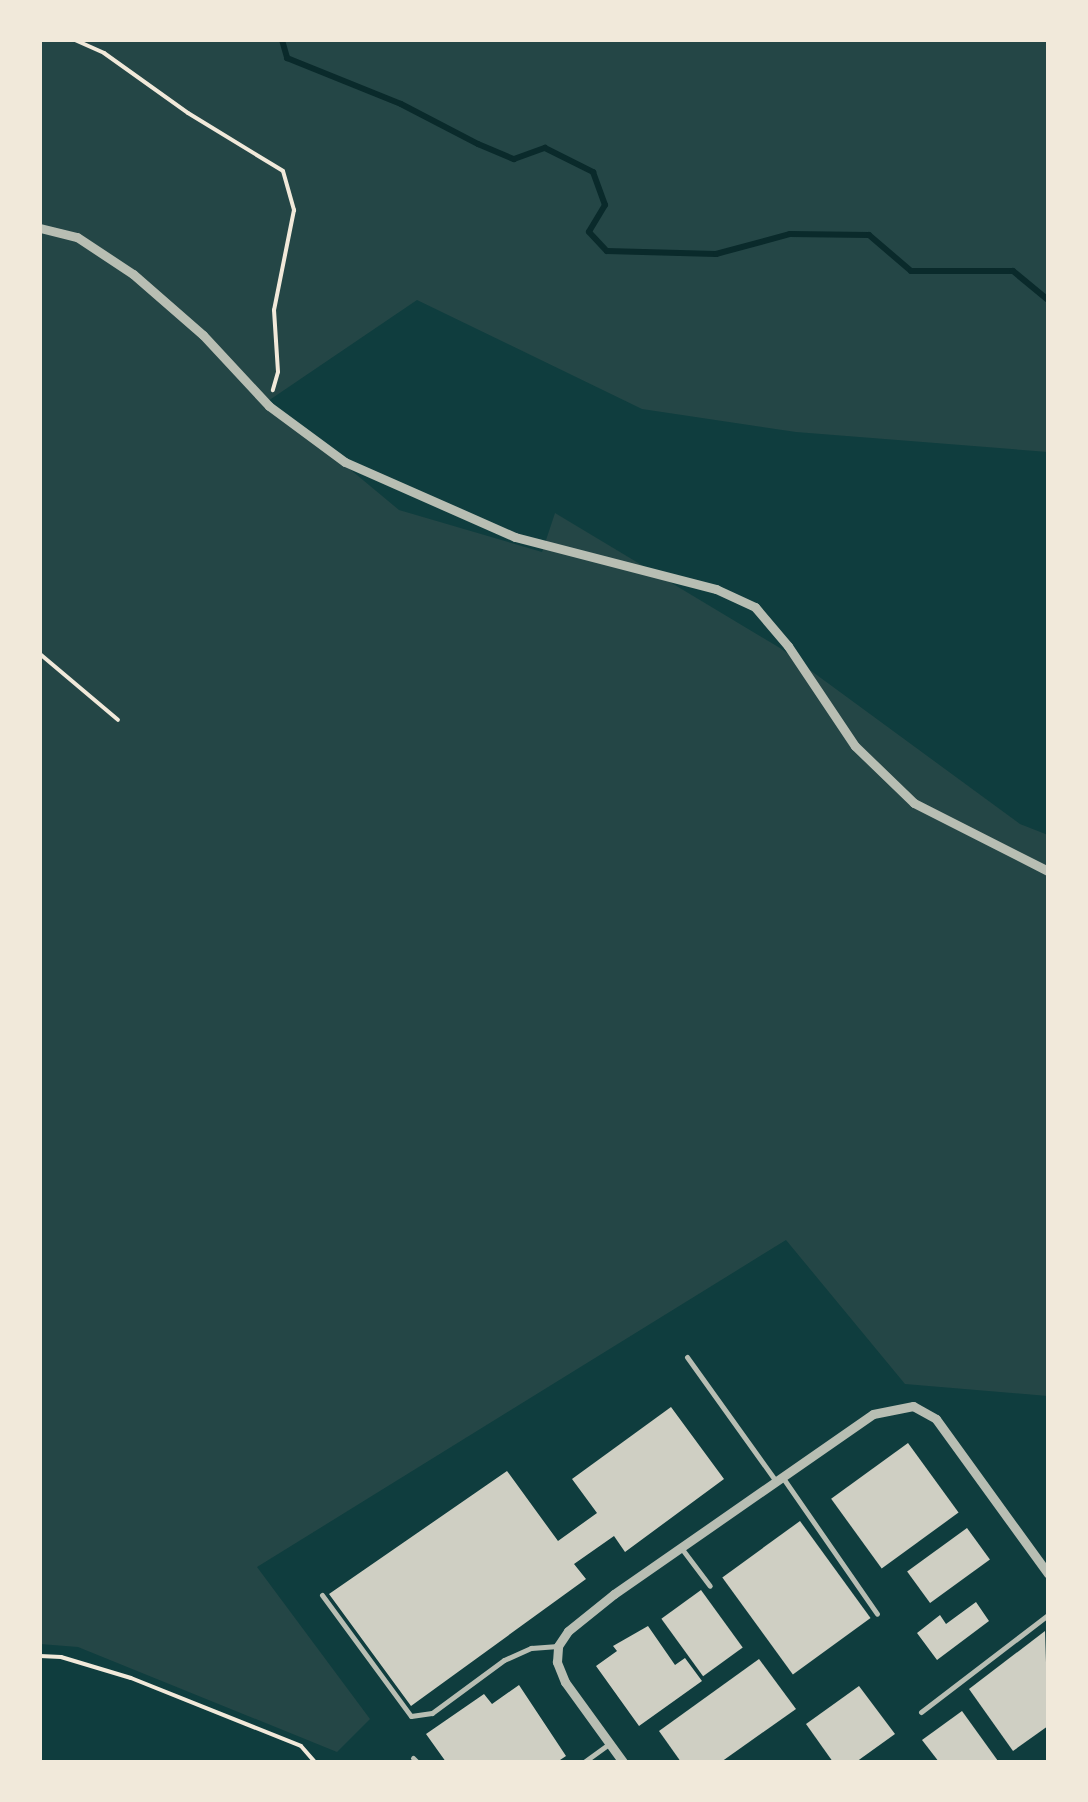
<!DOCTYPE html>
<style>
body{margin:0}
#map{position:relative;width:1088px;height:1802px;overflow:hidden;background:#0f3d3e;font-family:Arial,sans-serif}
div>[style]{position:absolute}
.green>*{inset:0;background:#244646}
.stream>*{height:6px;margin:-3px;padding:0 3px;transform-origin:3px;border-radius:3px;background:#0a2a2b}
.building>*{inset:0;background:#cfcfc3;transform-origin:0 0}
.path>*{height:4px;margin:-2px;padding:0 2px;transform-origin:2px;border-radius:2px;background:#f1e9da}
.service>*{height:5px;margin:-2.5px;padding:0 2.5px;transform-origin:2.5px;border-radius:2.5px;background:#b8beb3}
.minor>*{height:9px;margin:-4.5px;padding:0 4.5px;transform-origin:4.5px;border-radius:4.5px;background:#b8beb3}
span{translate:-50% -50%;white-space:nowrap;text-align:center;line-height:1.15;-webkit-text-stroke:9px #f1e9da;paint-order:stroke}
.frame{position:absolute;inset:0;border:42px solid #f1e9da;pointer-events:none}
</style>
<div id="map">
<div class="green">
<div style="clip-path:polygon(40px 40px,1048px 40px,1048px 452px,796px 432px,642px 409px,417px 300px,268px 401px,399px 510px,542px 552px,555px 513px,780px 648px,1020px 824px,1048px 835px,1048px 1396px,905px 1384px,786px 1240px,257px 1567px,370px 1719px,337px 1752px,78px 1647px,40px 1644px)"></div>
</div>
<div class="stream">
<div style="left:282px;top:40px;width:19px;rotate:74deg"></div>
<div style="left:287px;top:58px;width:123px;rotate:22deg"></div>
<div style="left:401px;top:104px;width:87px;rotate:27.5deg"></div>
<div style="left:478px;top:144px;width:39px;rotate:23deg"></div>
<div style="left:514px;top:159px;width:33px;rotate:-20deg"></div>
<div style="left:545px;top:148px;width:54px;rotate:26.6deg"></div>
<div style="left:593px;top:172px;width:35px;rotate:70deg"></div>
<div style="left:605px;top:205px;width:31px;rotate:121deg"></div>
<div style="left:589px;top:232px;width:26px;rotate:47deg"></div>
<div style="left:607px;top:251px;width:109px;rotate:1.6deg"></div>
<div style="left:716px;top:254px;width:77px;rotate:-15.1deg"></div>
<div style="left:790px;top:234px;width:79px;rotate:0.7deg"></div>
<div style="left:869px;top:235px;width:55px;rotate:40.6deg"></div>
<div style="left:911px;top:271px;width:102px"></div>
<div style="left:1013px;top:271px;width:45px;rotate:39.6deg"></div>
</div>
<div class="building">
<div style="clip-path:polygon(671px 1407px,724px 1479px,625px 1552px,614px 1536px,574px 1564px,586px 1579px,411px 1706px,329px 1594px,507px 1471px,558px 1541px,597px 1513px,572px 1479px)"></div>
<div style="left:908px;top:1443px;width:86px;height:95px;rotate:54deg"></div>
<div style="left:800px;top:1521px;width:120px;height:96px;rotate:54deg"></div>
<div style="left:967px;top:1528px;width:39px;height:74px;rotate:54deg"></div>
<div style="left:701px;top:1590px;width:71px;height:49px;rotate:54deg"></div>
<div style="clip-path:polygon(976px 1602px,989px 1621px,937px 1660px,917px 1633px,940px 1615px,946px 1624px)"></div>
<div style="clip-path:polygon(648px 1626px,675px 1665px,685px 1658px,702px 1681px,639px 1726px,596px 1666px,617px 1651px,613px 1646px)"></div>
<div style="clip-path:polygon(1045px 1631px,1048px 1726px,1013px 1751px,969px 1689px)"></div>
<div style="clip-path:polygon(759px 1659px,796px 1709px,721px 1762px,681px 1762px,659px 1731px)"></div>
<div style="clip-path:polygon(519px 1685px,566px 1756px,557px 1762px,446px 1762px,426px 1734px,484px 1694px,492px 1704px)"></div>
<div style="clip-path:polygon(859px 1686px,895px 1734px,856px 1762px,833px 1762px,806px 1724px)"></div>
<div style="clip-path:polygon(962px 1711px,998px 1761px,996px 1762px,939px 1762px,922px 1740px)"></div>
</div>
<div class="path">
<div style="left:75px;top:40px;width:32px;rotate:24deg"></div>
<div style="left:104px;top:53px;width:103px;rotate:35.5deg"></div>
<div style="left:188px;top:113px;width:111px;rotate:31.4deg"></div>
<div style="left:283px;top:171px;width:41px;rotate:74.2deg"></div>
<div style="left:294px;top:210px;width:102px;rotate:101.3deg"></div>
<div style="left:274px;top:310px;width:62px;rotate:86.3deg"></div>
<div style="left:278px;top:372px;width:19px;rotate:106deg"></div>
<div style="left:40px;top:654px;width:102px;rotate:40.2deg"></div>
<div style="left:40px;top:1656px;width:21px;rotate:3deg"></div>
<div style="left:61px;top:1657px;width:73px;rotate:16.7deg"></div>
<div style="left:131px;top:1678px;width:183px;rotate:21.8deg"></div>
<div style="left:301px;top:1746px;width:21px;rotate:49deg"></div>
</div>
<div class="service">
<div style="left:687px;top:1357px;width:151px;rotate:54.4deg"></div>
<div style="left:783px;top:1478px;width:165px;rotate:55.3deg"></div>
<div style="left:682px;top:1549px;width:46px;rotate:52.9deg"></div>
<div style="left:322px;top:1595px;width:150px;rotate:53.7deg"></div>
<div style="left:411px;top:1716px;width:21px;rotate:-8deg"></div>
<div style="left:432px;top:1713px;width:89px;rotate:-36.4deg"></div>
<div style="left:504px;top:1660px;width:30px;rotate:-24deg"></div>
<div style="left:531px;top:1648px;width:27px;rotate:-4deg"></div>
<div style="left:921px;top:1712px;width:160px;rotate:-37.4deg"></div>
<div style="left:413px;top:1758px;width:6px;rotate:45deg"></div>
<div style="left:584px;top:1762px;width:32px;rotate:-36deg"></div>
</div>
<div class="minor">
<div style="left:40px;top:228px;width:38px;rotate:14deg"></div>
<div style="left:77px;top:237px;width:67px;rotate:33.5deg"></div>
<div style="left:133px;top:274px;width:93px;rotate:41.1deg"></div>
<div style="left:203px;top:335px;width:97px;rotate:47.1deg"></div>
<div style="left:269px;top:406px;width:94px;rotate:36.4deg"></div>
<div style="left:345px;top:462px;width:186px;rotate:23.8deg"></div>
<div style="left:515px;top:537px;width:208px;rotate:14.5deg"></div>
<div style="left:716px;top:589px;width:43px;rotate:24.8deg"></div>
<div style="left:755px;top:607px;width:51px;rotate:49.8deg"></div>
<div style="left:788px;top:646px;width:120px;rotate:56.2deg"></div>
<div style="left:855px;top:746px;width:82px;rotate:44deg"></div>
<div style="left:914px;top:803px;width:150px;rotate:26.9deg"></div>
<div style="left:623px;top:1762px;width:99px;rotate:-125.9deg"></div>
<div style="left:565px;top:1682px;width:22px;rotate:-112deg"></div>
<div style="left:557px;top:1662px;width:16px;rotate:-86deg"></div>
<div style="left:558px;top:1646px;width:18px;rotate:-56deg"></div>
<div style="left:568px;top:1631px;width:59px;rotate:-38.8deg"></div>
<div style="left:614px;top:1594px;width:315px;rotate:-34.8deg"></div>
<div style="left:873px;top:1414px;width:41px;rotate:-11.3deg"></div>
<div style="left:913px;top:1406px;width:26px;rotate:29deg"></div>
<div style="left:936px;top:1419px;width:191px;rotate:54.1deg"></div>
</div>
<div class="frame"></div>
</div>
